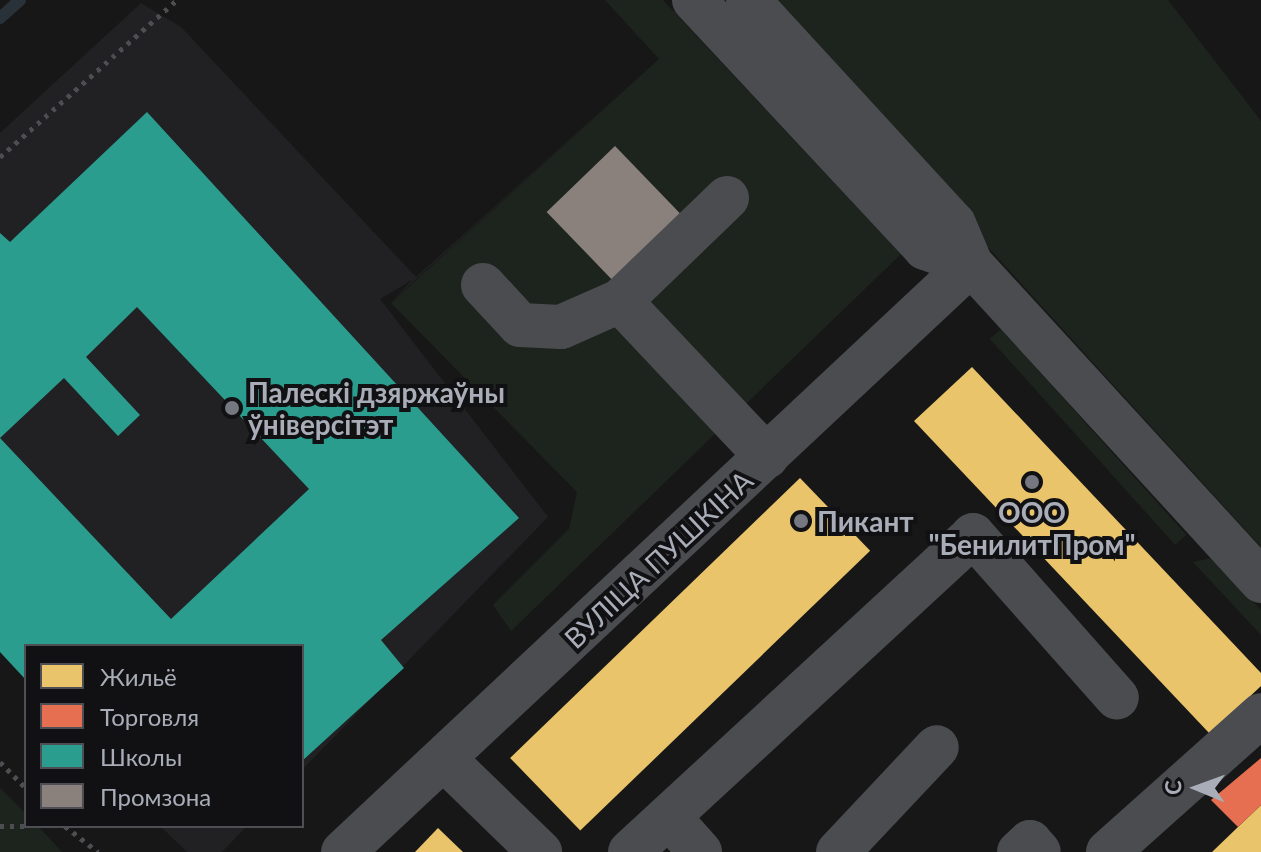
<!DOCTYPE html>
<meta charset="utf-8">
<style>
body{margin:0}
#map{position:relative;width:1261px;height:852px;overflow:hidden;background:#171717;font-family:Lato,sans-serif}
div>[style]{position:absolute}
.built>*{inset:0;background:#212123}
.green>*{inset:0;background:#1d241e;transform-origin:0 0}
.homes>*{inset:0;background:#e9c46a;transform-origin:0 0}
.shops>*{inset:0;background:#e76f51}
.schools>*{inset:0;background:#2a9d8f}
.industry>*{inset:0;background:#8a817c;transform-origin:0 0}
.stream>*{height:12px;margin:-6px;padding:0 6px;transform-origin:6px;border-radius:6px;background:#2a3239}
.path>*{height:5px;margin-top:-2.5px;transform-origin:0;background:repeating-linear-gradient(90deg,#4d4e52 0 4px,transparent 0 10px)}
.minor>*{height:44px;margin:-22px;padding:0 22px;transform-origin:22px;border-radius:22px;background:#4b4c50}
.dots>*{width:22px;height:22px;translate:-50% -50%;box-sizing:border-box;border:4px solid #111113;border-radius:50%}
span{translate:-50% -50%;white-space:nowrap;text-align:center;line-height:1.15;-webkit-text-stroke:8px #111113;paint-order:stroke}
.poi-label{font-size:28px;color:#a8adb8;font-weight:700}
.left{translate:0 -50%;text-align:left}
.street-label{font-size:28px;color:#a8adb8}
.legend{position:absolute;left:24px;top:644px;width:280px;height:184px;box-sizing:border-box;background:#111113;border:2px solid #4d4f55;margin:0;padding:10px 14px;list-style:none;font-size:24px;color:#a8adb8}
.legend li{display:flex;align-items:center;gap:16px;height:40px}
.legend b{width:40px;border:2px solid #4d4f55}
.north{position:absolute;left:1157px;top:748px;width:80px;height:80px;-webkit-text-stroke:6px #111113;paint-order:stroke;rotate:271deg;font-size:22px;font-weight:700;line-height:32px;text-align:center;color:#a8adb8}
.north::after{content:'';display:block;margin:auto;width:28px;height:36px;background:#a8adb8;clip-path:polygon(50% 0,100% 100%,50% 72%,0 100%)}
</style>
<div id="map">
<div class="built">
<div style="clip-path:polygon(141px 3px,181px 27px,416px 277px,659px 59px,391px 302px,412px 280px,380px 299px,548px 517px,302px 770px,302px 646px,26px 646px,26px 680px,0 652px,0 133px)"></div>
<div style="clip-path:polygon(160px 826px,247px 826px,222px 852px,187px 852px)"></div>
</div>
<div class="green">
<div style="clip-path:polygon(605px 0,663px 0,901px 254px,511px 631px,493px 605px,569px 529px,577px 492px,391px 303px,659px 59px)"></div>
<div style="clip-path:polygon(763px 0,1168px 0,1261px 121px,1261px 547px)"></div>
<div style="left:1001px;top:329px;width:277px;height:15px;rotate:48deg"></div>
<div style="clip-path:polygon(1212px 558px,1261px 610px,1261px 635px,1193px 562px)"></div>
<div style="clip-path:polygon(0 788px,26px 814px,26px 826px,38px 826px,62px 852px,0 852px)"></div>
</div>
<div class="homes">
<div style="clip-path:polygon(972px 367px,1261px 673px,1261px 686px,1210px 734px,914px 421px)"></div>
<div style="left:800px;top:478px;width:101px;height:403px;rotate:46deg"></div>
<div style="clip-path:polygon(1261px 805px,1261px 852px,1212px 852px,1238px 827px)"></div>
<div style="clip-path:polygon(438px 828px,463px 852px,415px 852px)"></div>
</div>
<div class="shops">
<div style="clip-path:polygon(1261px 758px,1261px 805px,1238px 827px,1211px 800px)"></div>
</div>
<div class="schools">
<div style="clip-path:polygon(evenodd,147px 112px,519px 518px,381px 640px,404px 668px,302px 761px,302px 646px,26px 646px,26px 680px,0 652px,0 233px,10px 242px,147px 112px,137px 307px,309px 489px,171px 619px,0 438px,64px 378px,118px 436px,140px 415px,86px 357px,137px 307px)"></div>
</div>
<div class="industry">
<div style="left:615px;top:146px;width:101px;height:95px;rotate:46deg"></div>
</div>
<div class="stream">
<div style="left:0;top:18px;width:27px;rotate:-42deg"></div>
</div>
<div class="path">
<div style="left:0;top:157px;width:237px;rotate:-41.6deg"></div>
<div style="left:0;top:762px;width:37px;rotate:45deg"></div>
<div style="left:0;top:826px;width:26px"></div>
<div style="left:65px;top:826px;width:42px;rotate:38.2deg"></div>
</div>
<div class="minor">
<div style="left:694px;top:0;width:339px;rotate:47deg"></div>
<div style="left:925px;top:248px;width:49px;rotate:19.2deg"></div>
<div style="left:748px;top:0;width:304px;rotate:47.4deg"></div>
<div style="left:954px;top:224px;width:43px;rotate:67deg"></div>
<div style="left:971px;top:264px;width:430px;rotate:47.5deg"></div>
<div style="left:727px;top:198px;width:149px;rotate:136.1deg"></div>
<div style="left:620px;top:301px;width:214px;rotate:46.7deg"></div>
<div style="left:483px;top:285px;width:54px;rotate:47.2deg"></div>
<div style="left:520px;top:325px;width:41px;rotate:2.8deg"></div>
<div style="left:561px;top:327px;width:64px;rotate:-23.8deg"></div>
<div style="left:444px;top:759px;width:134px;rotate:44.1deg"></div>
<div style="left:669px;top:817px;width:47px;rotate:48.5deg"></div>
<div style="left:343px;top:852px;width:860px;rotate:-43.12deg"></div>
<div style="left:630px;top:852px;width:467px;rotate:-42.7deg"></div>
<div style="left:973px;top:535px;width:217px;rotate:48.5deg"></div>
<div style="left:838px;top:852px;width:144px;rotate:-46.7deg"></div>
<div style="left:1019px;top:852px;width:15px;rotate:-42deg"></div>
<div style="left:1030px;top:842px;width:13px;rotate:48deg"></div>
<div style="left:1108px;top:852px;width:205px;rotate:-41.8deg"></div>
</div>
<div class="dots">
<div style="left:232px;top:408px;background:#757880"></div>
<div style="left:1032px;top:482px;background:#757880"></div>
<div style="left:801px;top:521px;background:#757880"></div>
</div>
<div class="poi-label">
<span class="left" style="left:248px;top:408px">Палескі дзяржаўны<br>ўніверсітэт</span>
<span style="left:1032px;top:528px">ООО<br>"БенилитПром"</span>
<span class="left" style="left:817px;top:521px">Пикант</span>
</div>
<div class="street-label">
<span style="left:658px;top:559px;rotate:-43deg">ВУЛІЦА ПУШКІНА</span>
</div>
<ul class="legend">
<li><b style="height:22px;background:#e9c46a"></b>Жильё</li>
<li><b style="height:22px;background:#e76f51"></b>Торговля</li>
<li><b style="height:22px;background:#2a9d8f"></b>Школы</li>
<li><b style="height:22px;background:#8a817c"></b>Промзона</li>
</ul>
<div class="north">С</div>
</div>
